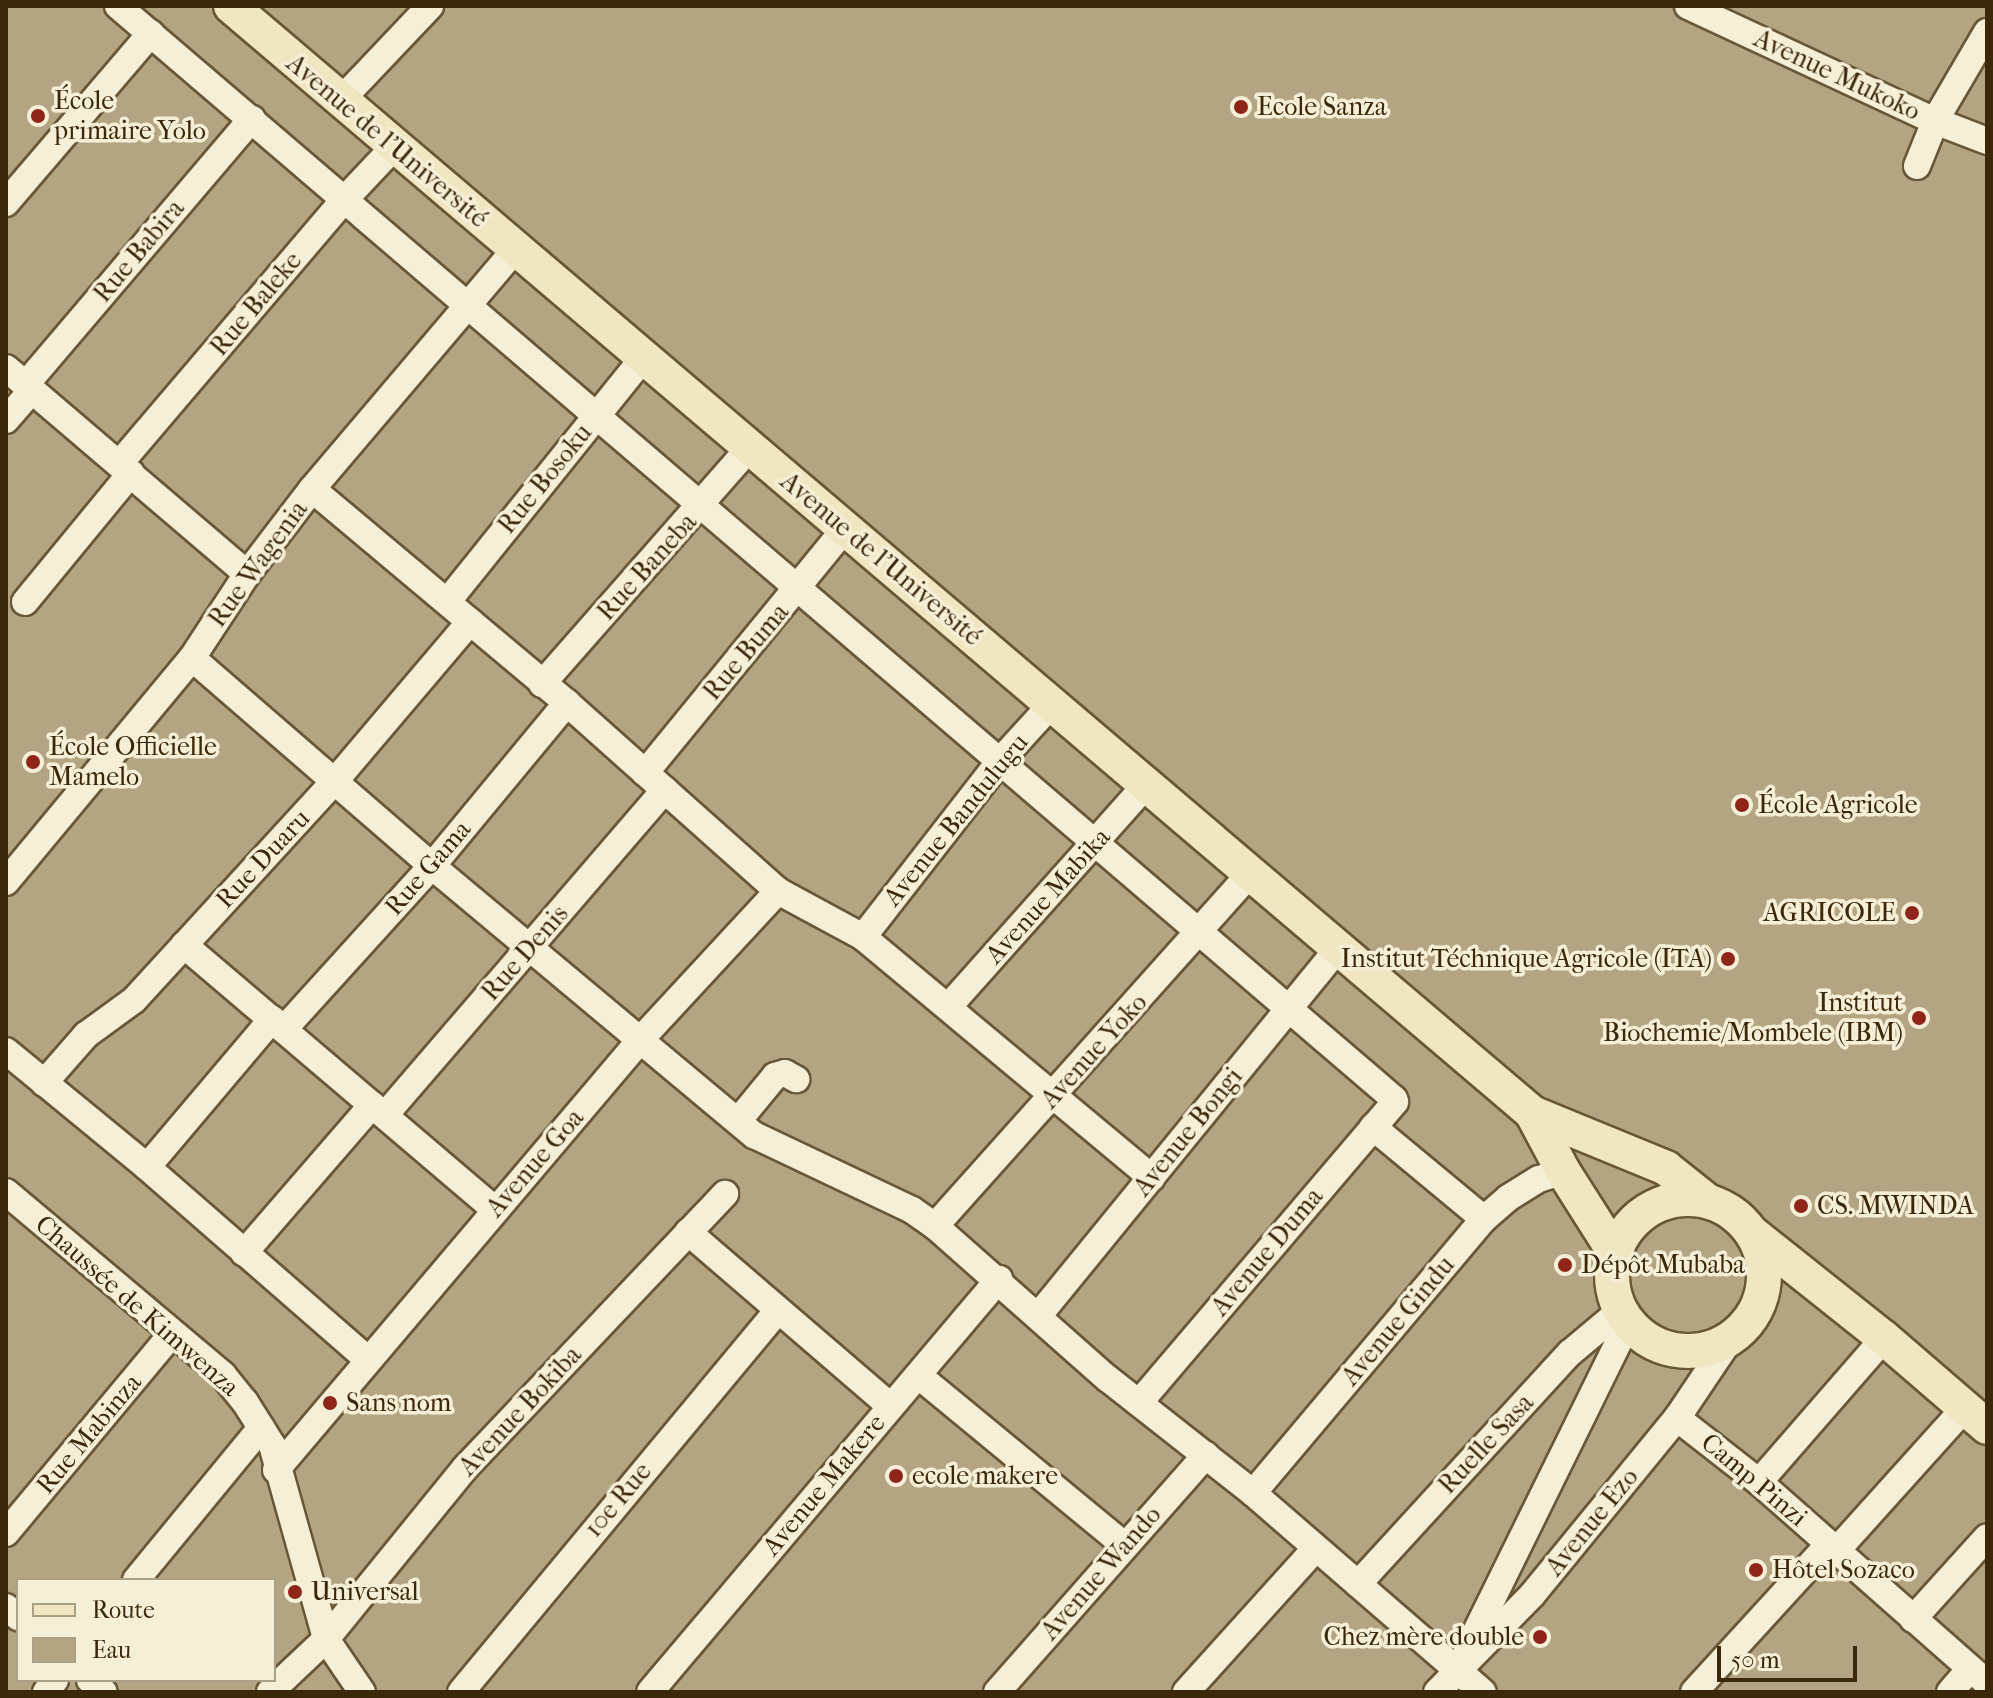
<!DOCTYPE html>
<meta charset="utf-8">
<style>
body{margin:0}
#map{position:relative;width:1993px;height:1698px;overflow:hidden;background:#f1e6c2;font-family:"IM FELL French Canon",serif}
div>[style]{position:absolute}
.water>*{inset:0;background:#b3a583}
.roads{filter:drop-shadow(2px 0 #685737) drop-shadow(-2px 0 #685737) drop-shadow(0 2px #685737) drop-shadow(0 -2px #685737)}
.minor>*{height:26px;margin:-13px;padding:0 13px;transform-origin:13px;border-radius:13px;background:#f6efd7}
.major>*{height:34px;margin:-17px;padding:0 17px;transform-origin:17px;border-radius:17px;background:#f1e6c2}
.major>.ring{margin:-17px;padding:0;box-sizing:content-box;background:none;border:34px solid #f1e6c2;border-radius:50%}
.dots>*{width:22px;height:22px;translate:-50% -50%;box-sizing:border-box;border:4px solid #f6efd7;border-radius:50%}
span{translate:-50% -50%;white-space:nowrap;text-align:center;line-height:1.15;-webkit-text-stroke:7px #f6efd7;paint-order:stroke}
.street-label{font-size:26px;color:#3b2709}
.poi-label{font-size:26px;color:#3b2709}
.left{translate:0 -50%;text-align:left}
.right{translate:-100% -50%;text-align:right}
.frame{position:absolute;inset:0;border:8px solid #3b2709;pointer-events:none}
.legend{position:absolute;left:16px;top:1578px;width:260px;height:104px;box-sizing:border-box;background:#f6efd7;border:2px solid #ab9f85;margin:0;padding:10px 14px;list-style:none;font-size:24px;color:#3b2709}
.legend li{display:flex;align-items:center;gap:16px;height:40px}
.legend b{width:40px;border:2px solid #ab9f85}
.scale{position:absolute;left:1717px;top:1646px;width:140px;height:36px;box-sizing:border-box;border:4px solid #3b2709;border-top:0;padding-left:10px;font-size:24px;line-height:28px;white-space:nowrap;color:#3b2709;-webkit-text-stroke:6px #f6efd7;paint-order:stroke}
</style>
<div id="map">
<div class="water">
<div style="clip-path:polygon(evenodd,6px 6px,1987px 6px,1987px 1692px,6px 1692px,6px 6px,18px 1580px,274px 1580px,274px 1680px,18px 1680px,18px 1580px)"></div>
</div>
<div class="roads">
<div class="minor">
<div style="left:118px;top:6px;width:1680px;rotate:40.58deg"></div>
<div style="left:1394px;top:1099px;width:3px;rotate:72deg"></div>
<div style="left:1395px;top:1102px;width:395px;rotate:130.4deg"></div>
<div style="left:1688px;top:6px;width:267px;rotate:25deg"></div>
<div style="left:1930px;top:119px;width:61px;rotate:21.1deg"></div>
<div style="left:340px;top:101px;width:131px;rotate:-46.5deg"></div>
<div style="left:1917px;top:166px;width:51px;rotate:-68deg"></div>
<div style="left:1936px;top:119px;width:101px;rotate:-59.6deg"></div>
<div style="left:6px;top:203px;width:223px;rotate:-49.5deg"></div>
<div style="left:6px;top:368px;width:317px;rotate:40.5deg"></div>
<div style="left:27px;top:383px;width:347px;rotate:-49.6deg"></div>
<div style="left:6px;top:420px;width:40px;rotate:-49deg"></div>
<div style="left:120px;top:463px;width:347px;rotate:-49.6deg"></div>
<div style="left:345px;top:199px;width:73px;rotate:-46.7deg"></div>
<div style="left:312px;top:489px;width:333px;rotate:40deg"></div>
<div style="left:567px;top:703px;width:283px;rotate:41.7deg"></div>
<div style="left:25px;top:602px;width:167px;rotate:-50.6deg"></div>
<div style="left:447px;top:602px;width:316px;rotate:-51.2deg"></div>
<div style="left:192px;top:658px;width:318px;rotate:40.9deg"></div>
<div style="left:432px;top:866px;width:420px;rotate:39.9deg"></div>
<div style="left:754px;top:1135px;width:175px;rotate:25.4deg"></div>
<div style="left:912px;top:1210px;width:28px;rotate:35deg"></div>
<div style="left:935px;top:1226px;width:230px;rotate:41.5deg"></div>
<div style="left:1107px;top:1378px;width:186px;rotate:38.2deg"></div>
<div style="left:1253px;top:1493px;width:304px;rotate:40.9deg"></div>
<div style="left:542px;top:684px;width:315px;rotate:-48.7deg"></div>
<div style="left:645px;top:773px;width:315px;rotate:-50.7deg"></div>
<div style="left:6px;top:882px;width:291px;rotate:-50.3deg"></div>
<div style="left:192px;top:658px;width:100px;rotate:-56.8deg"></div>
<div style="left:247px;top:574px;width:107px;rotate:-52.6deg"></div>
<div style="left:312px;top:489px;width:314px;rotate:-49.7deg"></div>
<div style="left:863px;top:937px;width:222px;rotate:-52.1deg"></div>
<div style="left:999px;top:762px;width:77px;rotate:-47.6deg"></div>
<div style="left:184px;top:945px;width:409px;rotate:40.4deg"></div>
<div style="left:949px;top:1006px;width:296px;rotate:-48.3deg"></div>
<div style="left:284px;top:1029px;width:220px;rotate:-47.8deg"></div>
<div style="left:432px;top:866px;width:212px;rotate:-50.4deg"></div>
<div style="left:6px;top:1051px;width:183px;rotate:39.4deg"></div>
<div style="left:147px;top:1167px;width:292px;rotate:41.1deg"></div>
<div style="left:44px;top:1083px;width:64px;rotate:-48.8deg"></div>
<div style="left:86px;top:1035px;width:59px;rotate:-36.1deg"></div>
<div style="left:134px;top:1000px;width:297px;rotate:-47.5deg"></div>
<div style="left:335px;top:781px;width:209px;rotate:-49.7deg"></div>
<div style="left:385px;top:1115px;width:429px;rotate:-49.3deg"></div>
<div style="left:738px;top:1121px;width:58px;rotate:-50.6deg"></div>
<div style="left:775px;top:1076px;width:10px;rotate:-17deg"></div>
<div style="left:785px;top:1073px;width:13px;rotate:29deg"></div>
<div style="left:1373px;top:1127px;width:144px;rotate:39.7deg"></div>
<div style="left:147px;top:1167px;width:194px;rotate:-49.8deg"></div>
<div style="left:6px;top:1192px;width:284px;rotate:40.1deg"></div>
<div style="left:223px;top:1375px;width:35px;rotate:51deg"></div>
<div style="left:245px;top:1402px;width:51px;rotate:57.9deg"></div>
<div style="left:272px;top:1445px;width:201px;rotate:74.4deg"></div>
<div style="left:326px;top:1639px;width:64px;rotate:55.8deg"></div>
<div style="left:935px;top:1226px;width:474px;rotate:-48.2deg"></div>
<div style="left:688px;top:1232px;width:267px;rotate:40.7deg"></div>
<div style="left:244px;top:1253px;width:196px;rotate:-49.1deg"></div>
<div style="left:1039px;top:1315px;width:473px;rotate:-50.8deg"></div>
<div style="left:919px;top:1376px;width:267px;rotate:39.5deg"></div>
<div style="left:1677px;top:1418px;width:104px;rotate:38deg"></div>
<div style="left:1759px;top:1482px;width:304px;rotate:41.4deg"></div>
<div style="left:276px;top:1470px;width:565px;rotate:-49.74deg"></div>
<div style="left:641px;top:1039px;width:202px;rotate:-47.2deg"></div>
<div style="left:778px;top:891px;width:97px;rotate:28.4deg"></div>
<div style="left:863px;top:937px;width:376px;rotate:39.8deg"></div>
<div style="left:1759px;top:1482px;width:191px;rotate:-49deg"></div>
<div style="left:1253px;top:1493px;width:358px;rotate:-49.9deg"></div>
<div style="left:1484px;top:1219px;width:32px;rotate:-41deg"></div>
<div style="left:1508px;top:1198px;width:36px;rotate:-32deg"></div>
<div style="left:1539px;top:1179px;width:25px;rotate:-18deg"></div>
<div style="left:6px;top:1533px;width:259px;rotate:-50.2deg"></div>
<div style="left:1837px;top:1550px;width:191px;rotate:-48deg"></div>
<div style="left:136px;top:1580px;width:197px;rotate:-50.6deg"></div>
<div style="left:1358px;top:1584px;width:314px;rotate:-47.5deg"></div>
<div style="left:1570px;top:1353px;width:65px;rotate:-40deg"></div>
<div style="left:6px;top:1607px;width:16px;rotate:40deg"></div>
<div style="left:1913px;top:1619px;width:110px;rotate:-47.9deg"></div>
<div style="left:1467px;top:1650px;width:364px;rotate:-63.8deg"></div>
<div style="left:90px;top:1680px;width:18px;rotate:41deg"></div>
<div style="left:46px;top:1692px;width:15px;rotate:-53deg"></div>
<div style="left:270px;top:1692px;width:77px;rotate:-43.4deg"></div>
<div style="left:326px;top:1639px;width:220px;rotate:-50.9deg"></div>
<div style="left:465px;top:1468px;width:378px;rotate:-46.5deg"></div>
<div style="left:461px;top:1692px;width:496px;rotate:-50.3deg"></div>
<div style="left:650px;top:1692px;width:541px;rotate:-49.8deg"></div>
<div style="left:997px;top:1692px;width:316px;rotate:-48.6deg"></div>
<div style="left:1186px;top:1692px;width:194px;rotate:-47.9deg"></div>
<div style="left:1437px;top:1692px;width:136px;rotate:-45.6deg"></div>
<div style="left:1532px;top:1595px;width:229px;rotate:-50.7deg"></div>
<div style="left:1677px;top:1418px;width:95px;rotate:-56.1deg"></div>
<div style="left:1694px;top:1692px;width:200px;rotate:-47.6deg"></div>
<div style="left:1950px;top:1692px;width:30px;rotate:-49deg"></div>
</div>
<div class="major">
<div style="left:231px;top:6px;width:1708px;rotate:40.39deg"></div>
<div style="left:1532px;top:1113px;width:145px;rotate:22.3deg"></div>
<div style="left:1666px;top:1168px;width:51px;rotate:38.7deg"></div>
<div style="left:1532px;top:1113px;width:66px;rotate:61.9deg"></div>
<div style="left:1563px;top:1171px;width:97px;rotate:57.6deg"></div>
<div class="ring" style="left:1612px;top:1199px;width:118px;height:118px"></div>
<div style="left:1752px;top:1233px;width:169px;rotate:38.5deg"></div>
<div style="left:1884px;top:1338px;width:136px;rotate:40.8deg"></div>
</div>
</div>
<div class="dots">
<div style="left:1241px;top:107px;background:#8f2418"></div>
<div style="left:38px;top:116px;background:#8f2418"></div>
<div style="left:33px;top:762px;background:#8f2418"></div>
<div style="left:1742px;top:805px;background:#8f2418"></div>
<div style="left:1912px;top:913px;background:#8f2418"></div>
<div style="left:1728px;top:959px;background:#8f2418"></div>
<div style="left:1919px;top:1018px;background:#8f2418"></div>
<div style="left:1801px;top:1206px;background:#8f2418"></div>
<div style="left:1565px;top:1265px;background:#8f2418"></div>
<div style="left:330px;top:1403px;background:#8f2418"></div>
<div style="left:896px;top:1476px;background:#8f2418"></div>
<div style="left:1756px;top:1570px;background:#8f2418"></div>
<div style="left:295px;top:1592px;background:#8f2418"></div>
<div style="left:1540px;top:1637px;background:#8f2418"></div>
</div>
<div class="street-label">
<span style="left:1837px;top:75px;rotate:25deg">Avenue Mukoko</span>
<span style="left:387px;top:141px;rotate:40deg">Avenue de l’Université</span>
<span style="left:139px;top:251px;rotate:-50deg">Rue Babira</span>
<span style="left:256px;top:304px;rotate:-50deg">Rue Baleke</span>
<span style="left:545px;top:479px;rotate:-51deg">Rue Bosoku</span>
<span style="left:881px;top:559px;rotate:40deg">Avenue de l’Université</span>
<span style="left:258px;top:564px;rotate:-54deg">Rue Wagenia</span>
<span style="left:647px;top:567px;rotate:-48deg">Rue Baneba</span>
<span style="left:746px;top:652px;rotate:-50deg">Rue Buma</span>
<span style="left:956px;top:820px;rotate:-51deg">Avenue Bandulugu</span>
<span style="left:263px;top:859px;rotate:-47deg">Rue Duaru</span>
<span style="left:428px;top:868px;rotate:-49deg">Rue Gama</span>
<span style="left:1048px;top:896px;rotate:-48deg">Avenue Mabika</span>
<span style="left:525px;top:953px;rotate:-49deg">Rue Denis</span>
<span style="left:1094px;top:1051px;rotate:-48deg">Avenue Yoko</span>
<span style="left:1188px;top:1132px;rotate:-51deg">Avenue Bongi</span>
<span style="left:535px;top:1163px;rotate:-49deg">Avenue Goa</span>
<span style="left:1267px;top:1252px;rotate:-50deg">Avenue Duma</span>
<span style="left:137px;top:1306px;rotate:41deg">Chaussée de Kimwenza</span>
<span style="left:1398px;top:1321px;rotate:-50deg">Avenue Gindu</span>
<span style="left:520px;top:1411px;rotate:-47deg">Avenue Bokiba</span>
<span style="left:89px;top:1434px;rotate:-50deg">Rue Mabinza</span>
<span style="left:1486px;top:1444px;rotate:-47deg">Ruelle Sasa</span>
<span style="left:1754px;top:1480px;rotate:40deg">Camp Pinzi</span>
<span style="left:824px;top:1485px;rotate:-50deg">Avenue Makere</span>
<span style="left:618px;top:1500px;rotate:-50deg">10e Rue</span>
<span style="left:1592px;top:1522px;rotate:-51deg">Avenue Ezo</span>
<span style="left:1101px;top:1573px;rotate:-49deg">Avenue Wando</span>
</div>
<div class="poi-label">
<span class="left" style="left:54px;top:116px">École<br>primaire Yolo</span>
<span class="left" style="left:1257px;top:107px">Ecole Sanza</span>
<span class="left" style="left:49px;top:762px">École Officielle<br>Mamelo</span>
<span class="left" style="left:1758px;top:805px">École Agricole</span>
<span class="right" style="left:1896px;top:913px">AGRICOLE</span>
<span class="right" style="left:1712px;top:959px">Institut Téchnique Agricole (ITA)</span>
<span class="right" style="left:1903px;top:1018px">Institut<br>Biochemie/Mombele (IBM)</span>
<span class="left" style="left:1817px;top:1206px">CS. MWINDA</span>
<span class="left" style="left:1581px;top:1265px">Dépôt Mubaba</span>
<span class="left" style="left:346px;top:1403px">Sans nom</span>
<span class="left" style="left:912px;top:1476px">ecole makere</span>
<span class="left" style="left:1772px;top:1570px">Hôtel Sozaco</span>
<span class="left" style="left:311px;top:1592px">Universal</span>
<span class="right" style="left:1524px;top:1637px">Chez mère double</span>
</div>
<div class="frame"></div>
<ul class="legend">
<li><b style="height:10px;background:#f1e6c2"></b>Route</li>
<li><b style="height:22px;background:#b3a583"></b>Eau</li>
</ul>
<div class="scale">50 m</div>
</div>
